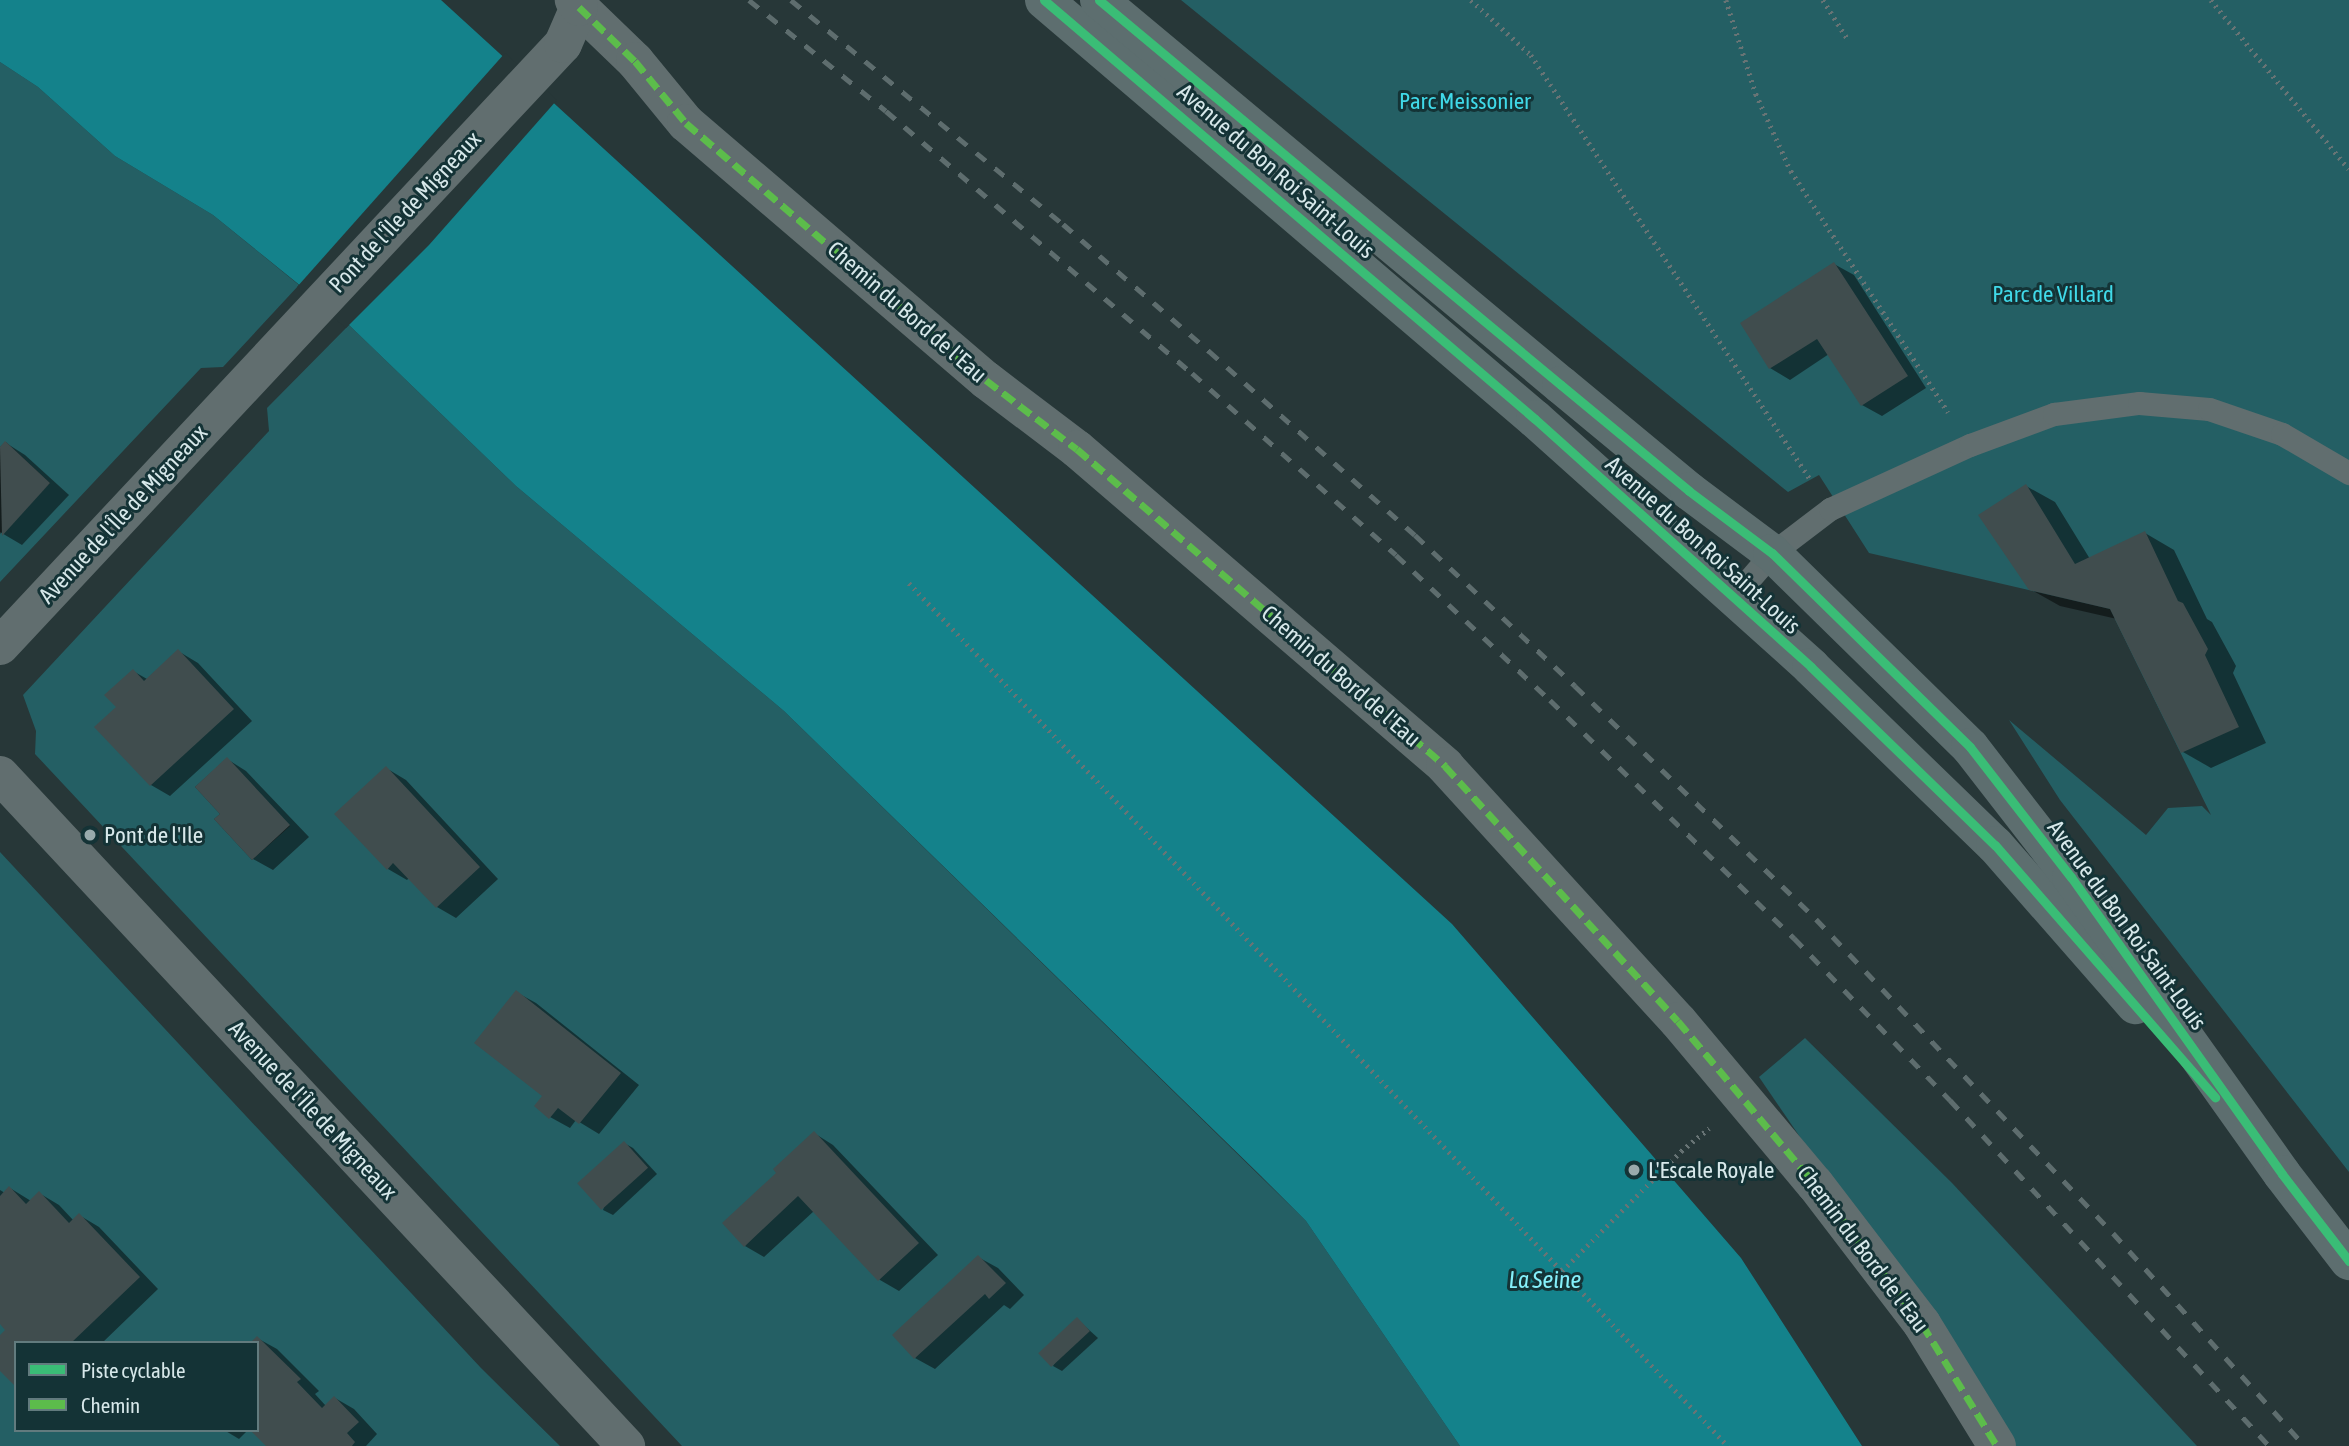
<!DOCTYPE html>
<meta charset="utf-8">
<style>
body{margin:0}
#map{position:relative;width:2349px;height:1446px;overflow:hidden;background:#273738;font-family:"Asap Condensed",sans-serif}
div>[style]{position:absolute}
.green>*{inset:0;background:#245f64}
.water>*{inset:0;background:#14828b}
.pier>*{inset:0;background:#273738}
.shadow>*{inset:0;background:#0007}
.building>*{inset:0;background:#404d4e;transform-origin:0 0}
.path>*{height:4.5px;margin-top:-2.25px;transform-origin:0;background:repeating-linear-gradient(90deg,#687475 0 2px,transparent 0 7px)}
.lane>*{height:23px;margin:-11.5px;padding:0 11.5px;transform-origin:11.5px;border-radius:11.5px;background:#616e6f}
.street>*{height:38px;margin:-19px;padding:0 19px;transform-origin:19px;border-radius:19px;background:#616e6f}
.primary>*{height:38px;margin:-19px;padding:0 19px;transform-origin:19px;border-radius:19px;background:#5d6e6f}
.rail>*{height:5px;margin-top:-2.5px;transform-origin:0;background:repeating-linear-gradient(90deg,#5e6d6e 0 12px,transparent 0 24px)}
.quiet>*{height:7px;margin-top:-3.5px;transform-origin:0;background:repeating-linear-gradient(90deg,#5cbc4b 0 14px,transparent 0 21px)}
.cycleway>*{height:9px;margin:-4.5px;padding:0 4.5px;transform-origin:4.5px;border-radius:4.5px;background:#3abd76}
.dots>*{width:19px;height:19px;translate:-50% -50%;box-sizing:border-box;border:4px solid #143336;border-radius:50%}
span{translate:-50% -50%;white-space:nowrap;text-align:center;line-height:1.15;-webkit-text-stroke:6px #143336;paint-order:stroke}
.park-label{font-size:23px;color:#40d9e8}
.street-label{font-size:23px;color:#d7e8ea}
.poi-label{font-size:23px;color:#d7e8ea}
.left{translate:0 -50%;text-align:left}
.water-label{font-size:24px;color:#85f0fb;font-style:italic}
.legend{position:absolute;left:14px;top:1341px;width:245px;height:91px;box-sizing:border-box;background:#143336;border:2px solid #627b7e;margin:0;padding:9px 12px;list-style:none;font-size:21px;color:#d7e8ea}
.legend li{display:flex;align-items:center;gap:14px;height:35px}
.legend b{width:35px;border:2px solid #627b7e}
</style>
<div id="map">
<div class="green">
<div style="clip-path:polygon(1181px 0,2349px 0,2349px 1172px,2060px 800px,2009px 720px,2146px 835px,2168px 808px,2202px 806px,2211px 815px,2110px 609px,1869px 553px,1819px 475px,1788px 492px)"></div>
<div style="clip-path:polygon(0 62px,38px 87px,115px 156px,213px 215px,299px 285px,223px 367px,201px 368px,0 582px,0 534px,50px 483px,6px 442px,0 447px)"></div>
<div style="clip-path:polygon(evenodd,349px 325px,516px 486px,784px 711px,1306px 1221px,1460px 1446px,682px 1446px,35px 754px,36px 731px,23px 695px,269px 431px,267px 408px,349px 325px,227px 758px,290px 826px,252px 860px,214px 819px,220px 814px,195px 787px,227px 758px)"></div>
<div style="clip-path:polygon(evenodd,0 852px,481px 1368px,560px 1446px,0 1446px,0 852px,16px 1343px,257px 1343px,257px 1430px,16px 1430px,16px 1343px)"></div>
<div style="clip-path:polygon(1805px 1038px,1952px 1183px,2197px 1446px,2011px 1446px,1759px 1077px)"></div>
</div>
<div class="water">
<div style="clip-path:polygon(0 0,441px 0,1452px 924px,1741px 1258px,1862px 1446px,1460px 1446px,1306px 1221px,1261px 1176px,784px 711px,516px 486px,349px 325px,213px 215px,115px 156px,38px 87px,0 62px)"></div>
</div>
<div class="pier">
<div style="clip-path:polygon(505px 53px,557px 100px,429px 245px,346px 328px,297px 287px)"></div>
</div>
<div class="shadow">
<div style="clip-path:polygon(1834px 264px,1854px 275px,1926px 388px,1882px 416px,1862px 405px,1829px 354px,1790px 380px,1770px 368px,1742px 323px)"></div>
<div style="clip-path:polygon(6px 443px,25px 455px,69px 495px,22px 545px,0 532px,0 449px)"></div>
<div style="clip-path:polygon(2026px 486px,2055px 502px,2090px 559px,2145px 533px,2174px 550px,2207px 619px,2212px 622px,2236px 666px,2233px 673px,2266px 743px,2211px 768px,2183px 752px,2117px 619px,2060px 606px,2030px 589px)"></div>
<div style="clip-path:polygon(178px 651px,198px 663px,252px 721px,170px 796px,151px 785px,119px 707px,133px 671px,147px 679px)"></div>
<div style="clip-path:polygon(227px 759px,246px 771px,309px 837px,273px 870px,253px 859px,216px 819px,222px 814px)"></div>
<div style="clip-path:polygon(386px 768px,406px 780px,498px 879px,456px 918px,437px 907px,409px 878px,407px 880px,388px 869px)"></div>
<div style="clip-path:polygon(516px 992px,536px 1003px,639px 1085px,599px 1134px,576px 1120px,570px 1128px,550px 1117px)"></div>
<div style="clip-path:polygon(814px 1133px,833px 1145px,938px 1255px,899px 1291px,880px 1280px,814px 1211px,764px 1257px,745px 1246px)"></div>
<div style="clip-path:polygon(624px 1143px,633px 1148px,657px 1174px,613px 1215px,603px 1210px)"></div>
<div style="clip-path:polygon(10px 1188px,31px 1201px,39px 1193px,59px 1205px,74px 1221px,79px 1215px,99px 1227px,158px 1289px,102px 1343px,16px 1343px,0 1368px,0 1337px,8px 1330px,0 1322px,0 1190px,5px 1193px)"></div>
<div style="clip-path:polygon(978px 1257px,998px 1268px,1024px 1295px,1010px 1309px,1004px 1305px,935px 1369px,915px 1358px)"></div>
<div style="clip-path:polygon(1077px 1319px,1098px 1338px,1062px 1371px,1053px 1366px)"></div>
<div style="clip-path:polygon(257px 1338px,277px 1349px,319px 1391px,315px 1394px,326px 1406px,335px 1398px,354px 1409px,377px 1434px,366px 1446px,268px 1446px,257px 1430px)"></div>
<div style="clip-path:polygon(224px 1430px,248px 1430px,239px 1439px)"></div>
</div>
<div class="building">
<div style="clip-path:polygon(1834px 262px,1908px 376px,1861px 406px,1817px 339px,1769px 369px,1740px 323px)"></div>
<div style="clip-path:polygon(5px 441px,50px 483px,2px 536px,0 447px)"></div>
<div style="clip-path:polygon(2026px 484px,2075px 564px,2145px 531px,2178px 601px,2183px 603px,2208px 649px,2205px 655px,2239px 727px,2181px 753px,2110px 609px,2029px 590px,1978px 515px)"></div>
<div style="clip-path:polygon(178px 649px,234px 709px,150px 786px,94px 727px,116px 707px,104px 695px,133px 669px,144px 681px)"></div>
<div style="clip-path:polygon(227px 757px,290px 825px,252px 860px,214px 819px,220px 814px,195px 787px)"></div>
<div style="clip-path:polygon(386px 766px,480px 867px,436px 908px,393px 863px,387px 870px,334px 814px)"></div>
<div style="clip-path:polygon(516px 990px,621px 1073px,579px 1124px,558px 1108px,549px 1119px,534px 1106px,542px 1096px,474px 1043px)"></div>
<div style="clip-path:polygon(814px 1131px,919px 1243px,878px 1281px,798px 1196px,744px 1247px,722px 1223px,776px 1173px,773px 1169px)"></div>
<div style="left:624px;top:1141px;width:36px;height:63px;rotate:48deg"></div>
<div style="clip-path:polygon(9px 1186px,26px 1204px,39px 1191px,69px 1223px,79px 1213px,140px 1277px,71px 1343px,16px 1343px,16px 1387px,0 1371px,0 1335px,5px 1330px,0 1324px,0 1196px)"></div>
<div style="clip-path:polygon(978px 1255px,1006px 1283px,989px 1299px,985px 1294px,914px 1359px,892px 1335px)"></div>
<div style="left:1077px;top:1317px;width:19px;height:53px;rotate:47deg"></div>
<div style="clip-path:polygon(257px 1336px,301px 1379px,297px 1382px,322px 1408px,334px 1396px,359px 1422px,347px 1433px,355px 1442px,352px 1446px,266px 1446px,250px 1430px,257px 1430px,257px 1343px,250px 1343px)"></div>
</div>
<div class="path">
<div style="left:1471px;top:0;width:81px;rotate:42.5deg"></div>
<div style="left:1531px;top:55px;width:508px;rotate:56.65deg"></div>
<div style="left:1726px;top:0;width:99px;rotate:72.3deg"></div>
<div style="left:1756px;top:94px;width:85px;rotate:65.6deg"></div>
<div style="left:1791px;top:171px;width:288px;rotate:56.9deg"></div>
<div style="left:1823px;top:0;width:45px;rotate:57.7deg"></div>
<div style="left:2211px;top:0;width:218px;rotate:50.8deg"></div>
<div style="left:909px;top:583px;width:1190px;rotate:46.5deg"></div>
<div style="left:1562px;top:1271px;width:169px;rotate:-45.2deg"></div>
<div style="left:1681px;top:1151px;width:36px;rotate:-39deg"></div>
</div>
<div class="lane">
<div style="left:1733px;top:598px;width:60px;rotate:-49.1deg"></div>
<div style="left:1772px;top:553px;width:73px;rotate:-37.2deg"></div>
<div style="left:1830px;top:509px;width:154px;rotate:-24.6deg"></div>
<div style="left:1970px;top:445px;width:90px;rotate:-20.3deg"></div>
<div style="left:2054px;top:414px;width:86px;rotate:-7.4deg"></div>
<div style="left:2139px;top:403px;width:70px;rotate:4.9deg"></div>
<div style="left:2209px;top:409px;width:77px;rotate:18.9deg"></div>
<div style="left:2282px;top:434px;width:78px;rotate:30.2deg"></div>
</div>
<div class="street">
<div style="left:579px;top:7px;width:78px;rotate:44deg"></div>
<div style="left:635px;top:61px;width:80px;rotate:50.6deg"></div>
<div style="left:686px;top:123px;width:395px;rotate:40.6deg"></div>
<div style="left:986px;top:380px;width:114px;rotate:37.2deg"></div>
<div style="left:1077px;top:449px;width:486px;rotate:40.7deg"></div>
<div style="left:1445px;top:766px;width:345px;rotate:47.6deg"></div>
<div style="left:1678px;top:1021px;width:213px;rotate:50deg"></div>
<div style="left:1815px;top:1184px;width:176px;rotate:52.6deg"></div>
<div style="left:1922px;top:1324px;width:143px;rotate:58.4deg"></div>
<div style="left:0;top:646px;width:824px;rotate:-46.92deg"></div>
<div style="left:563px;top:44px;width:40px;rotate:-66.6deg"></div>
<div style="left:579px;top:7px;width:9px;rotate:-126deg"></div>
<div style="left:0;top:775px;width:918px;rotate:46.99deg"></div>
</div>
<div class="primary">
<div style="left:1044px;top:0;width:645px;rotate:40.48deg"></div>
<div style="left:1535px;top:419px;width:371px;rotate:41.9deg"></div>
<div style="left:1811px;top:667px;width:256px;rotate:44.1deg"></div>
<div style="left:1995px;top:845px;width:213px;rotate:48.8deg"></div>
<div style="left:1099px;top:0;width:601px;rotate:39.81deg"></div>
<div style="left:1561px;top:385px;width:166px;rotate:39.6deg"></div>
<div style="left:1689px;top:491px;width:104px;rotate:36.8deg"></div>
<div style="left:1772px;top:553px;width:277px;rotate:44.4deg"></div>
<div style="left:1970px;top:747px;width:165px;rotate:52.2deg"></div>
<div style="left:2071px;top:877px;width:364px;rotate:54.6deg"></div>
<div style="left:2282px;top:1174px;width:110px;rotate:52.4deg"></div>
</div>
<div class="rail">
<div style="left:749px;top:0;width:176px;rotate:39deg"></div>
<div style="left:886px;top:111px;width:403px;rotate:40.6deg"></div>
<div style="left:1192px;top:373px;width:273px;rotate:41.7deg"></div>
<div style="left:1396px;top:555px;width:212px;rotate:43.3deg"></div>
<div style="left:1550px;top:700px;width:341px;rotate:44.3deg"></div>
<div style="left:1794px;top:938px;width:225px;rotate:46.1deg"></div>
<div style="left:1950px;top:1100px;width:471px;rotate:47.3deg"></div>
<div style="left:791px;top:0;width:352px;rotate:39.5deg"></div>
<div style="left:1063px;top:224px;width:194px;rotate:41deg"></div>
<div style="left:1209px;top:351px;width:276px;rotate:41.8deg"></div>
<div style="left:1415px;top:535px;width:220px;rotate:43.3deg"></div>
<div style="left:1575px;top:686px;width:335px;rotate:44deg"></div>
<div style="left:1816px;top:919px;width:432px;rotate:46.6deg"></div>
<div style="left:2113px;top:1233px;width:287px;rotate:48deg"></div>
</div>
<div class="quiet">
<div style="left:579px;top:7px;width:78px;rotate:44deg"></div>
<div style="left:635px;top:61px;width:80px;rotate:50.6deg"></div>
<div style="left:686px;top:123px;width:395px;rotate:40.6deg"></div>
<div style="left:986px;top:380px;width:114px;rotate:37.2deg"></div>
<div style="left:1077px;top:449px;width:486px;rotate:40.7deg"></div>
<div style="left:1445px;top:766px;width:345px;rotate:47.6deg"></div>
<div style="left:1678px;top:1021px;width:213px;rotate:50deg"></div>
<div style="left:1815px;top:1184px;width:176px;rotate:52.6deg"></div>
<div style="left:1922px;top:1324px;width:143px;rotate:58.4deg"></div>
</div>
<div class="cycleway">
<div style="left:1044px;top:0;width:645px;rotate:40.48deg"></div>
<div style="left:1535px;top:419px;width:371px;rotate:41.9deg"></div>
<div style="left:1811px;top:667px;width:256px;rotate:44.1deg"></div>
<div style="left:1995px;top:845px;width:335px;rotate:48.9deg"></div>
<div style="left:1099px;top:0;width:601px;rotate:39.81deg"></div>
<div style="left:1561px;top:385px;width:166px;rotate:39.6deg"></div>
<div style="left:1689px;top:491px;width:104px;rotate:36.8deg"></div>
<div style="left:1772px;top:553px;width:277px;rotate:44.4deg"></div>
<div style="left:1970px;top:747px;width:165px;rotate:52.2deg"></div>
<div style="left:2071px;top:877px;width:364px;rotate:54.6deg"></div>
<div style="left:2282px;top:1174px;width:110px;rotate:52.4deg"></div>
</div>
<div class="dots">
<div style="left:90px;top:835px;background:#99aaac"></div>
<div style="left:1634px;top:1170px;background:#99aaac"></div>
</div>
<div class="park-label">
<span style="left:1465px;top:101px">Parc Meissonier</span>
<span style="left:2053px;top:294px">Parc de Villard</span>
</div>
<div class="street-label">
<span style="left:1276px;top:171px;rotate:41deg">Avenue du Bon Roi Saint-Louis</span>
<span style="left:405px;top:212px;rotate:-47deg">Pont de l'Île de Migneaux</span>
<span style="left:907px;top:312px;rotate:41deg">Chemin du Bord de l'Eau</span>
<span style="left:123px;top:514px;rotate:-47deg">Avenue de l'Île de Migneaux</span>
<span style="left:1703px;top:545px;rotate:42deg">Avenue du Bon Roi Saint-Louis</span>
<span style="left:1341px;top:676px;rotate:41deg">Chemin du Bord de l'Eau</span>
<span style="left:2127px;top:925px;rotate:54deg">Avenue du Bon Roi Saint-Louis</span>
<span style="left:313px;top:1110px;rotate:47deg">Avenue de l'Île de Migneaux</span>
<span style="left:1863px;top:1249px;rotate:53deg">Chemin du Bord de l'Eau</span>
</div>
<div class="poi-label">
<span class="left" style="left:104px;top:835px">Pont de l'Ile</span>
<span class="left" style="left:1648px;top:1170px">L'Escale Royale</span>
</div>
<div class="water-label">
<span style="left:1545px;top:1280px">La Seine</span>
</div>
<ul class="legend">
<li><b style="height:9px;background:#3abd76"></b>Piste cyclable</li>
<li><b style="height:9px;background:#5cbc4b"></b>Chemin</li>
</ul>
</div>
